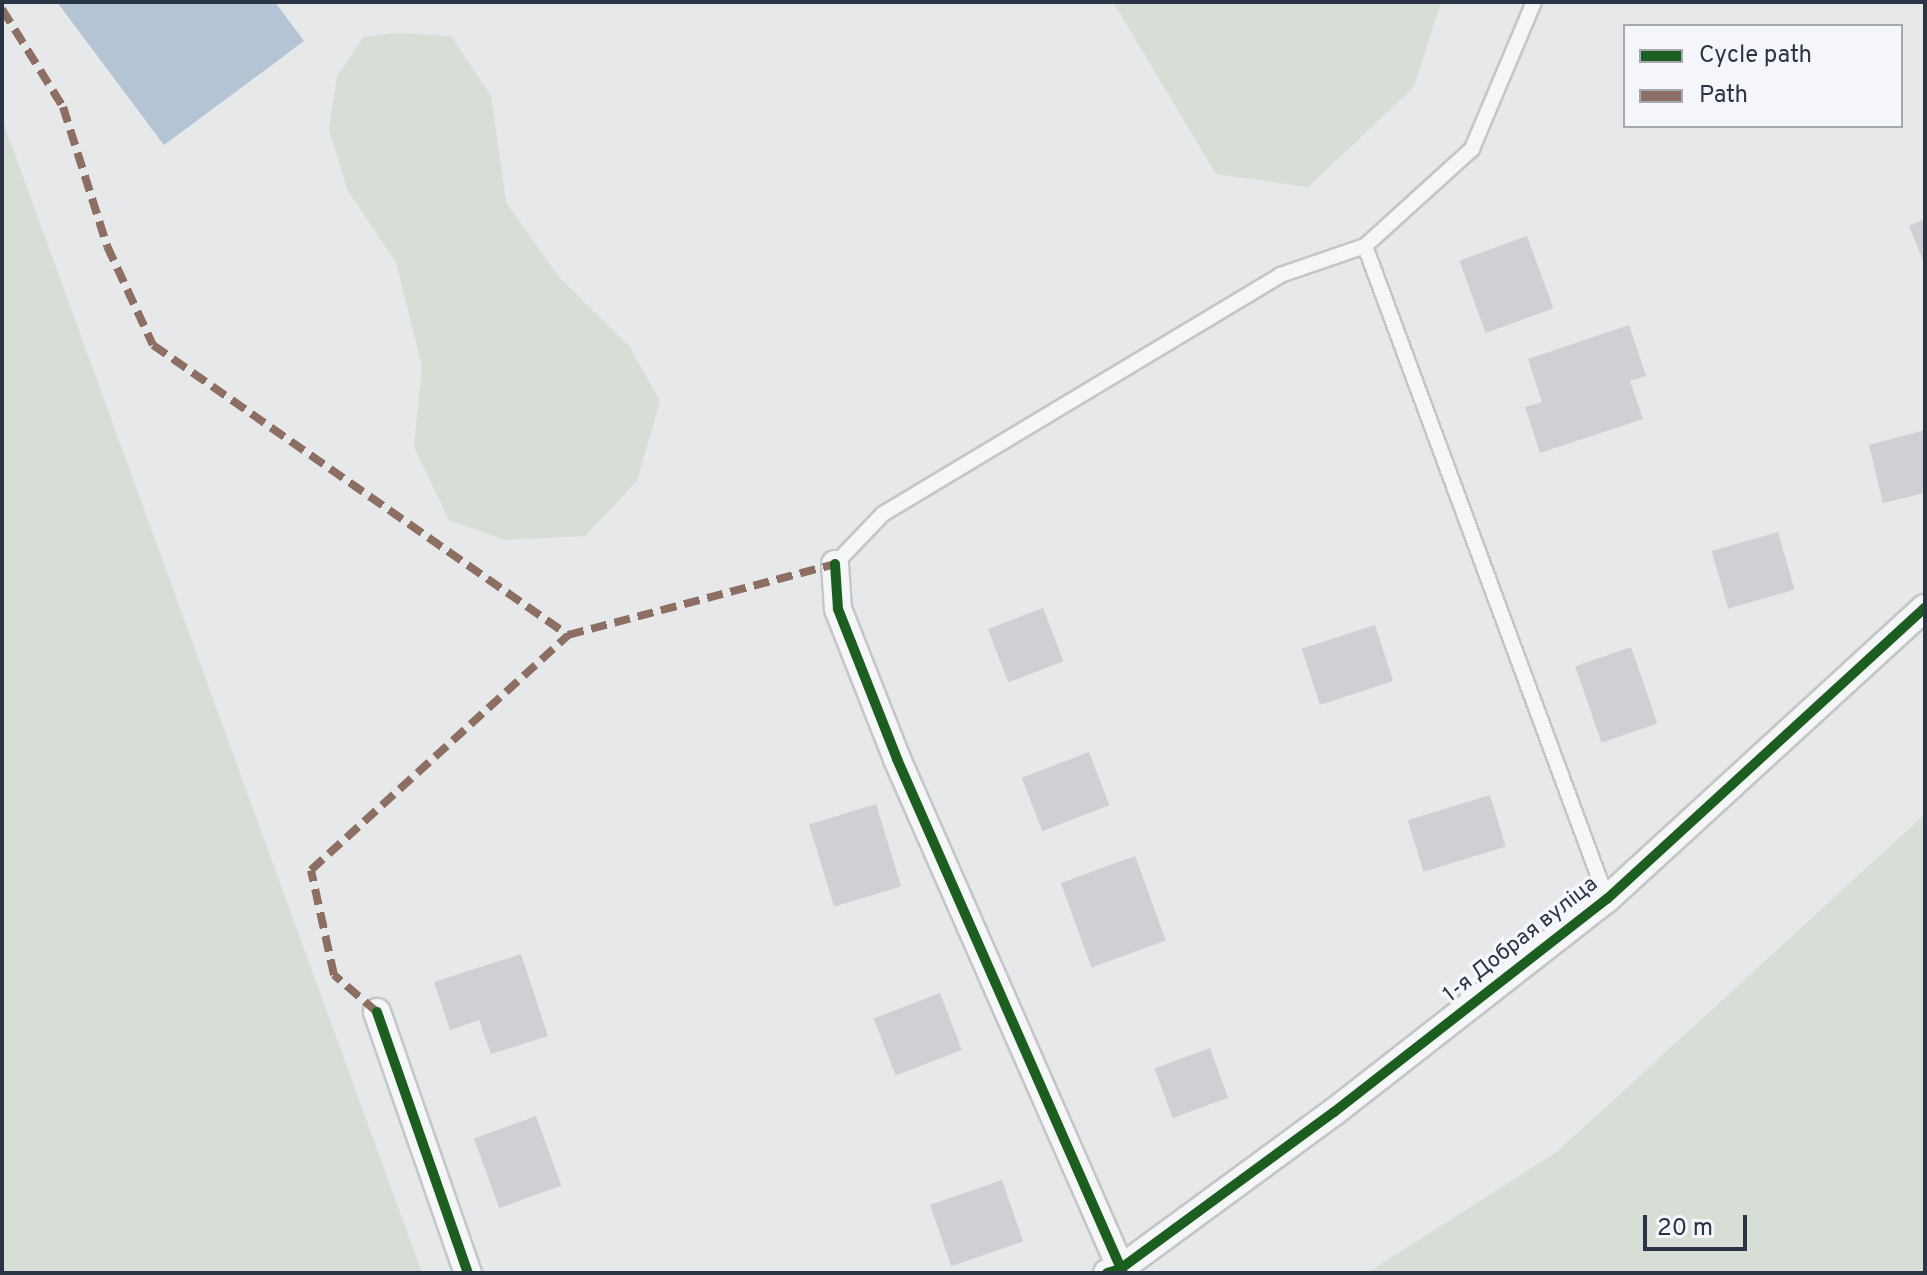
<!DOCTYPE html>
<meta charset="utf-8">
<style>
body{margin:0}
#map{position:relative;width:1927px;height:1275px;overflow:hidden;background:#e6e8ea;font-family:Overpass,sans-serif}
div>[style]{position:absolute}
.green>*{inset:0;background:#d6ded6}
.water>*{inset:0;background:#b4c4d5}
.building>*{inset:0;background:#ced0d3;transform-origin:0 0}
.roads{filter:drop-shadow(2px 0 #c4c6c8) drop-shadow(-2px 0 #c4c6c8) drop-shadow(0 2px #c4c6c8) drop-shadow(0 -2px #c4c6c8)}
.service>*{height:14px;margin:-7px;padding:0 7px;transform-origin:7px;border-radius:7px;background:#f5f6f7}
.minor>*{height:26px;margin:-13px;padding:0 13px;transform-origin:13px;border-radius:13px;background:#f5f6f7}
.quiet>*{height:8px;margin-top:-4px;transform-origin:0;background:repeating-linear-gradient(90deg,#8d6e63 0 16px,transparent 0 24px)}
.cycleway>*{height:10px;margin:-5px;padding:0 5px;transform-origin:5px;border-radius:5px;background:#1b5e20}
span{translate:-50% -50%;white-space:nowrap;text-align:center;line-height:1.15;-webkit-text-stroke:7px #f4f6f9;paint-order:stroke}
.street-label{font-size:22px;color:#2b3445}
.frame{position:absolute;inset:0;border:4px solid #2b3445;pointer-events:none}
.legend{position:absolute;left:1623px;top:24px;width:280px;height:104px;box-sizing:border-box;background:#f4f6f9;border:2px solid #a4a8b1;margin:0;padding:10px 14px;list-style:none;font-size:24px;color:#2b3445}
.legend li{display:flex;align-items:center;gap:16px;height:40px}
.legend b{width:40px;border:2px solid #a4a8b1}
.scale{position:absolute;left:1643px;top:1215px;width:104px;height:36px;box-sizing:border-box;border:4px solid #2b3445;border-top:0;padding-left:10px;font-size:24px;line-height:28px;white-space:nowrap;color:#2b3445;-webkit-text-stroke:6px #f4f6f9;paint-order:stroke}
</style>
<div id="map">
<div class="green">
<div style="clip-path:polygon(1113px 2px,1441px 2px,1414px 87px,1308px 187px,1216px 174px)"></div>
<div style="clip-path:polygon(393px 33px,451px 36px,491px 96px,506px 202px,558px 276px,629px 346px,660px 401px,637px 481px,585px 536px,505px 540px,449px 520px,414px 447px,422px 366px,396px 262px,348px 191px,329px 130px,337px 76px,364px 37px)"></div>
<div style="clip-path:polygon(2px 119px,422px 1273px,2px 1273px)"></div>
<div style="clip-path:polygon(1925px 814px,1925px 1273px,1367px 1273px,1558px 1151px)"></div>
</div>
<div class="water">
<div style="clip-path:polygon(57px 2px,275px 2px,304px 41px,164px 145px)"></div>
</div>
<div class="building">
<div style="clip-path:polygon(1925px 219px,1925px 265px,1909px 226px)"></div>
<div style="left:1527px;top:236px;width:77px;height:72px;rotate:70deg"></div>
<div style="clip-path:polygon(1629px 325px,1646px 376px,1630px 381px,1643px 419px,1540px 453px,1525px 407px,1542px 402px,1528px 359px)"></div>
<div style="clip-path:polygon(1925px 430px,1925px 493px,1883px 503px,1869px 445px)"></div>
<div style="left:1778px;top:532px;width:60px;height:69px;rotate:74deg"></div>
<div style="left:1043px;top:608px;width:57px;height:59px;rotate:69deg"></div>
<div style="left:1375px;top:625px;width:59px;height:77px;rotate:72deg"></div>
<div style="left:1631px;top:647px;width:81px;height:59px;rotate:71deg"></div>
<div style="left:1089px;top:752px;width:57px;height:72px;rotate:69deg"></div>
<div style="left:1490px;top:795px;width:54px;height:86px;rotate:73deg"></div>
<div style="left:876px;top:804px;width:86px;height:70px;rotate:73deg"></div>
<div style="left:1135px;top:856px;width:90px;height:79px;rotate:70deg"></div>
<div style="clip-path:polygon(521px 954px,548px 1036px,491px 1054px,479px 1020px,450px 1030px,434px 982px)"></div>
<div style="left:940px;top:993px;width:61px;height:71px;rotate:69deg"></div>
<div style="left:1210px;top:1048px;width:53px;height:59px;rotate:70deg"></div>
<div style="left:536px;top:1116px;width:74px;height:66px;rotate:70deg"></div>
<div style="left:1002px;top:1180px;width:65px;height:76px;rotate:71deg"></div>
</div>
<div class="roads">
<div class="service">
<div style="left:1534px;top:2px;width:160px;rotate:112.9deg"></div>
<div style="left:1472px;top:149px;width:144px;rotate:137.8deg"></div>
<div style="left:1365px;top:246px;width:696px;rotate:69.67deg"></div>
<div style="left:835px;top:564px;width:69px;rotate:-46.2deg"></div>
<div style="left:883px;top:514px;width:463px;rotate:-31deg"></div>
<div style="left:1280px;top:275px;width:90px;rotate:-18.8deg"></div>
</div>
<div class="minor">
<div style="left:835px;top:564px;width:45px;rotate:86.2deg"></div>
<div style="left:838px;top:609px;width:161px;rotate:68.5deg"></div>
<div style="left:897px;top:759px;width:561px;rotate:66.27deg"></div>
<div style="left:377px;top:1012px;width:276px;rotate:70.8deg"></div>
<div style="left:1107px;top:1273px;width:14px;rotate:-17deg"></div>
<div style="left:1120px;top:1269px;width:265px;rotate:-36.3deg"></div>
<div style="left:1334px;top:1112px;width:346px;rotate:-38deg"></div>
<div style="left:1607px;top:899px;width:431px;rotate:-42.5deg"></div>
</div>
</div>
<div class="quiet">
<div style="left:2px;top:9px;width:115px;rotate:58.1deg"></div>
<div style="left:63px;top:107px;width:146px;rotate:72.4deg"></div>
<div style="left:107px;top:246px;width:109px;rotate:65.1deg"></div>
<div style="left:153px;top:345px;width:506px;rotate:34.95deg"></div>
<div style="left:568px;top:635px;width:276px;rotate:-14.9deg"></div>
<div style="left:377px;top:1012px;width:57px;rotate:-139.3deg"></div>
<div style="left:334px;top:975px;width:107px;rotate:-102.4deg"></div>
<div style="left:311px;top:870px;width:348px;rotate:-42.4deg"></div>
</div>
<div class="cycleway">
<div style="left:835px;top:564px;width:45px;rotate:86.2deg"></div>
<div style="left:838px;top:609px;width:161px;rotate:68.5deg"></div>
<div style="left:897px;top:759px;width:561px;rotate:66.27deg"></div>
<div style="left:377px;top:1012px;width:276px;rotate:70.8deg"></div>
<div style="left:1107px;top:1273px;width:14px;rotate:-17deg"></div>
<div style="left:1120px;top:1269px;width:265px;rotate:-36.3deg"></div>
<div style="left:1334px;top:1112px;width:346px;rotate:-38deg"></div>
<div style="left:1607px;top:899px;width:431px;rotate:-42.5deg"></div>
</div>
<div class="street-label">
<span style="left:1521px;top:940px;rotate:-38deg">1-я Добрая вуліца</span>
</div>
<div class="frame"></div>
<ul class="legend">
<li><b style="height:10px;background:#1b5e20"></b>Cycle path</li>
<li><b style="height:10px;background:#8d6e63"></b>Path</li>
</ul>
<div class="scale">20 m</div>
</div>
